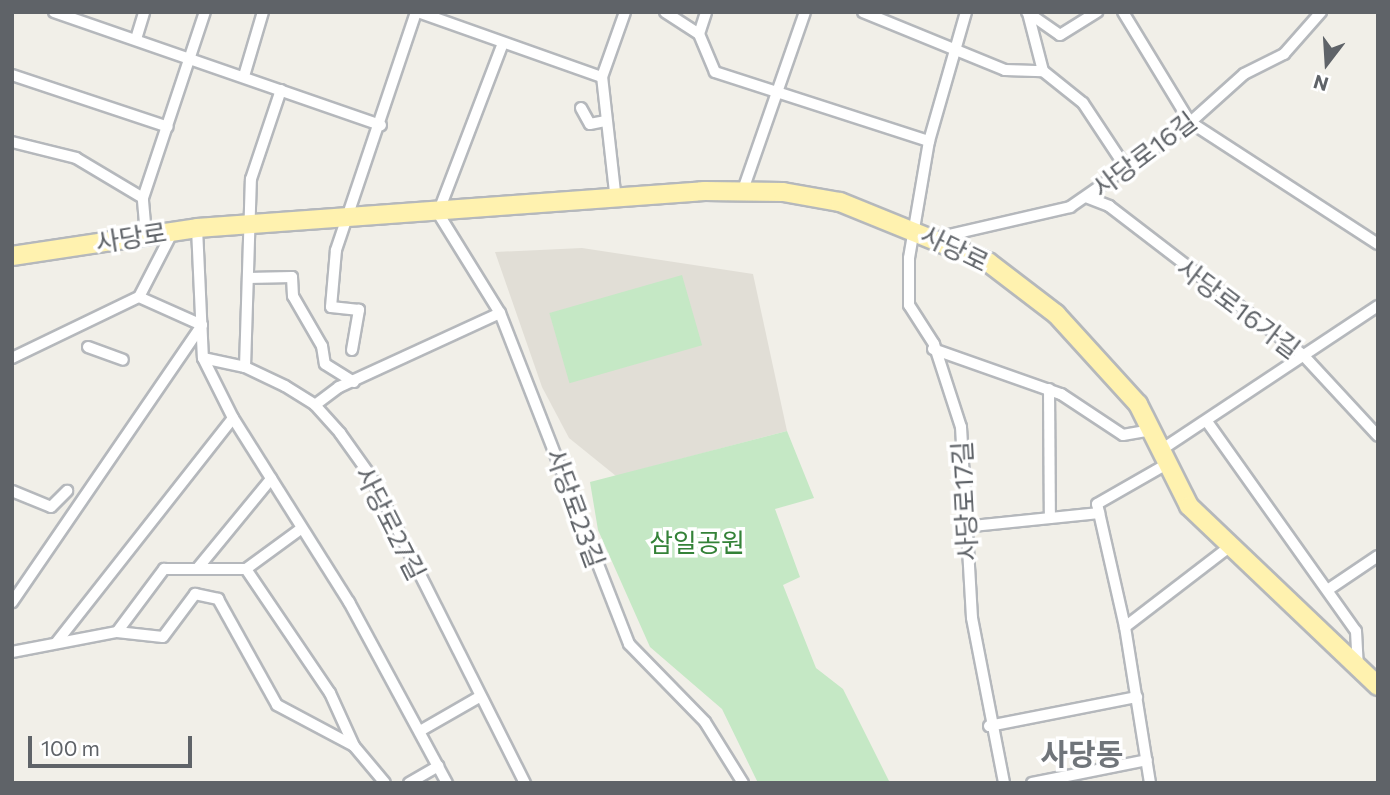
<!DOCTYPE html>
<meta charset="utf-8">
<style>
body{margin:0}
#map{position:relative;width:1390px;height:795px;overflow:hidden;background:#f1efe8;font-family:Commissioner,"Noto Sans KR",sans-serif}
div>[style]{position:absolute}
.education>*{inset:0;background:#e1ded6}
.green>*{inset:0;background:#c5e8c5;transform-origin:0 0}
.roads{filter:drop-shadow(2px 0 #b5b8bc) drop-shadow(-2px 0 #b5b8bc) drop-shadow(0 2px #b5b8bc) drop-shadow(0 -2px #b5b8bc)}
.street>*{height:10px;margin:-5px;padding:0 5px;transform-origin:5px;border-radius:5px;background:#fff}
.primary>*{height:18px;margin:-9px;padding:0 9px;transform-origin:9px;border-radius:9px;background:#fff2af}
span{translate:-50% -50%;white-space:nowrap;text-align:center;line-height:1.15;-webkit-text-stroke:7px #fff;paint-order:stroke}
.street-label{font-size:26px;color:#5f6368}
.park-label{font-size:26px;color:#348238}
.quarter-label{font-size:30px;color:#70757a;font-weight:700}
.frame{position:absolute;inset:0;border:14px solid #5f6368;pointer-events:none}
.north{position:absolute;left:1292px;top:28px;width:70px;height:70px;-webkit-text-stroke:5px #fff;paint-order:stroke;rotate:197deg;font-size:19px;font-weight:700;line-height:28px;text-align:center;color:#5f6368}
.north::after{content:'';display:block;margin:auto;width:24px;height:32px;background:#5f6368;clip-path:polygon(50% 0,100% 100%,50% 72%,0 100%)}
.scale{position:absolute;left:28px;top:736px;width:164px;height:32px;box-sizing:border-box;border:4px solid #5f6368;border-top:0;padding-left:9px;font-size:21px;line-height:24px;white-space:nowrap;color:#5f6368;-webkit-text-stroke:5px #fff;paint-order:stroke}
</style>
<div id="map">
<div class="education">
<div style="clip-path:polygon(582px 248px,753px 274px,787px 431px,616px 476px,569px 438px,542px 387px,495px 252px)"></div>
</div>
<div class="green">
<div style="left:682px;top:275px;width:73px;height:138px;rotate:74deg"></div>
<div style="clip-path:polygon(787px 431px,814px 498px,775px 509px,800px 577px,783px 585px,816px 668px,843px 689px,890px 783px,758px 783px,722px 709px,650px 647px,598px 530px,590px 482px)"></div>
</div>
<div class="roads">
<div class="street">
<div style="left:54px;top:12px;width:346px;rotate:19.1deg"></div>
<div style="left:418px;top:12px;width:195px;rotate:19.5deg"></div>
<div style="left:665px;top:12px;width:40px;rotate:32.9deg"></div>
<div style="left:699px;top:34px;width:41px;rotate:67.2deg"></div>
<div style="left:715px;top:72px;width:225px;rotate:17.9deg"></div>
<div style="left:863px;top:12px;width:153px;rotate:22.2deg"></div>
<div style="left:1005px;top:70px;width:38px;rotate:2deg"></div>
<div style="left:966px;top:12px;width:134px;rotate:106deg"></div>
<div style="left:929px;top:141px;width:119px;rotate:99.7deg"></div>
<div style="left:909px;top:258px;width:47px;rotate:90deg"></div>
<div style="left:909px;top:305px;width:46px;rotate:57.3deg"></div>
<div style="left:934px;top:344px;width:87px;rotate:72deg"></div>
<div style="left:961px;top:427px;width:191px;rotate:86.7deg"></div>
<div style="left:972px;top:618px;width:168px;rotate:79deg"></div>
<div style="left:1027px;top:12px;width:40px;rotate:34.9deg"></div>
<div style="left:1060px;top:35px;width:44px;rotate:-31.9deg"></div>
<div style="left:1123px;top:12px;width:129px;rotate:58.7deg"></div>
<div style="left:1190px;top:122px;width:224px;rotate:33deg"></div>
<div style="left:1028px;top:13px;width:60px;rotate:75.5deg"></div>
<div style="left:1043px;top:71px;width:51px;rotate:38.7deg"></div>
<div style="left:1083px;top:103px;width:74px;rotate:56.5deg"></div>
<div style="left:699px;top:34px;width:23px;rotate:-72deg"></div>
<div style="left:136px;top:39px;width:28px;rotate:-73deg"></div>
<div style="left:503px;top:43px;width:182px;rotate:110.9deg"></div>
<div style="left:438px;top:213px;width:118px;rotate:58.2deg"></div>
<div style="left:500px;top:313px;width:355px;rotate:68.7deg"></div>
<div style="left:629px;top:644px;width:109px;rotate:45.7deg"></div>
<div style="left:705px;top:722px;width:72px;rotate:58.1deg"></div>
<div style="left:12px;top:75px;width:164px;rotate:18.4deg"></div>
<div style="left:244px;top:76px;width:67px;rotate:-73.5deg"></div>
<div style="left:581px;top:108px;width:18px;rotate:61deg"></div>
<div style="left:590px;top:124px;width:15px;rotate:-11deg"></div>
<div style="left:12px;top:142px;width:66px;rotate:14deg"></div>
<div style="left:76px;top:158px;width:78px;rotate:30.8deg"></div>
<div style="left:743px;top:190px;width:188px;rotate:-70.8deg"></div>
<div style="left:1086px;top:197px;width:25px;rotate:21deg"></div>
<div style="left:1109px;top:206px;width:245px;rotate:37.5deg"></div>
<div style="left:1303px;top:355px;width:110px;rotate:47.2deg"></div>
<div style="left:616px;top:201px;width:125px;rotate:-96.4deg"></div>
<div style="left:602px;top:77px;width:69px;rotate:-70.5deg"></div>
<div style="left:197px;top:228px;width:130px;rotate:87.4deg"></div>
<div style="left:203px;top:358px;width:67px;rotate:63.4deg"></div>
<div style="left:233px;top:418px;width:218px;rotate:57.8deg"></div>
<div style="left:349px;top:602px;width:206px;rotate:61.6deg"></div>
<div style="left:146px;top:235px;width:37px;rotate:-95deg"></div>
<div style="left:143px;top:198px;width:196px;rotate:-71.6deg"></div>
<div style="left:936px;top:238px;width:138px;rotate:-13deg"></div>
<div style="left:1070px;top:207px;width:140px;rotate:-34.8deg"></div>
<div style="left:1185px;top:127px;width:79px;rotate:-41.9deg"></div>
<div style="left:1244px;top:74px;width:45px;rotate:-26.6deg"></div>
<div style="left:1284px;top:54px;width:56px;rotate:-48.6deg"></div>
<div style="left:248px;top:278px;width:44px;rotate:-1.3deg"></div>
<div style="left:292px;top:277px;width:19px;rotate:87deg"></div>
<div style="left:293px;top:296px;width:58px;rotate:59.9deg"></div>
<div style="left:322px;top:346px;width:18px;rotate:81deg"></div>
<div style="left:325px;top:364px;width:34px;rotate:32deg"></div>
<div style="left:139px;top:297px;width:74px;rotate:-62.7deg"></div>
<div style="left:88px;top:347px;width:37px;rotate:20deg"></div>
<div style="left:933px;top:349px;width:136px;rotate:19.4deg"></div>
<div style="left:1061px;top:394px;width:74px;rotate:33.5deg"></div>
<div style="left:1123px;top:435px;width:29px;rotate:-10deg"></div>
<div style="left:352px;top:350px;width:41px;rotate:-80.1deg"></div>
<div style="left:359px;top:310px;width:28px;rotate:-174deg"></div>
<div style="left:331px;top:307px;width:57px;rotate:-85deg"></div>
<div style="left:336px;top:250px;width:251px;rotate:-71.4deg"></div>
<div style="left:12px;top:358px;width:141px;rotate:-25.7deg"></div>
<div style="left:139px;top:297px;width:69px;rotate:24deg"></div>
<div style="left:202px;top:325px;width:336px;rotate:124.4deg"></div>
<div style="left:203px;top:358px;width:43px;rotate:12.1deg"></div>
<div style="left:245px;top:367px;width:44px;rotate:25.4deg"></div>
<div style="left:285px;top:386px;width:36px;rotate:32deg"></div>
<div style="left:315px;top:405px;width:38px;rotate:48deg"></div>
<div style="left:340px;top:433px;width:52px;rotate:54.5deg"></div>
<div style="left:370px;top:475px;width:345px;rotate:63.3deg"></div>
<div style="left:245px;top:367px;width:188px;rotate:-88.2deg"></div>
<div style="left:251px;top:179px;width:94px;rotate:-71.4deg"></div>
<div style="left:1049px;top:389px;width:129px;rotate:89.6deg"></div>
<div style="left:315px;top:405px;width:30px;rotate:-37deg"></div>
<div style="left:339px;top:387px;width:177px;rotate:-24.7deg"></div>
<div style="left:1208px;top:423px;width:255px;rotate:54.6deg"></div>
<div style="left:1356px;top:631px;width:37px;rotate:87deg"></div>
<div style="left:1161px;top:450px;width:260px;rotate:-33.6deg"></div>
<div style="left:12px;top:491px;width:42px;rotate:22.3deg"></div>
<div style="left:51px;top:507px;width:23px;rotate:-45deg"></div>
<div style="left:963px;top:527px;width:137px;rotate:-5.9deg"></div>
<div style="left:197px;top:569px;width:117px;rotate:-50.6deg"></div>
<div style="left:246px;top:569px;width:69px;rotate:-36.2deg"></div>
<div style="left:1329px;top:589px;width:59px;rotate:-34deg"></div>
<div style="left:1125px;top:627px;width:130px;rotate:-37.5deg"></div>
<div style="left:117px;top:632px;width:79px;rotate:-53.3deg"></div>
<div style="left:164px;top:569px;width:82px"></div>
<div style="left:246px;top:569px;width:150px;rotate:55.9deg"></div>
<div style="left:330px;top:693px;width:58px;rotate:65.6deg"></div>
<div style="left:56px;top:643px;width:286px;rotate:-51.8deg"></div>
<div style="left:12px;top:652px;width:107px;rotate:-10.8deg"></div>
<div style="left:117px;top:632px;width:46px;rotate:6.2deg"></div>
<div style="left:163px;top:637px;width:54px;rotate:-53.3deg"></div>
<div style="left:195px;top:594px;width:24px;rotate:12deg"></div>
<div style="left:218px;top:599px;width:121px;rotate:60.9deg"></div>
<div style="left:277px;top:705px;width:87px;rotate:28deg"></div>
<div style="left:354px;top:746px;width:48px;rotate:50deg"></div>
<div style="left:989px;top:726px;width:151px;rotate:-11.1deg"></div>
<div style="left:420px;top:731px;width:70px;rotate:-29.8deg"></div>
<div style="left:409px;top:783px;width:34px;rotate:-30deg"></div>
<div style="left:1032px;top:783px;width:117px;rotate:-11.3deg"></div>
<div style="left:1150px;top:783px;width:158px;rotate:-99.1deg"></div>
<div style="left:1125px;top:627px;width:126px;rotate:-102.8deg"></div>
<div style="left:1097px;top:504px;width:78px;rotate:-29.8deg"></div>
</div>
<div class="primary">
<div style="left:12px;top:256px;width:187px;rotate:-8.6deg"></div>
<div style="left:197px;top:228px;width:509px;rotate:-4.17deg"></div>
<div style="left:705px;top:191px;width:78px;rotate:0.7deg"></div>
<div style="left:783px;top:192px;width:58px;rotate:10deg"></div>
<div style="left:840px;top:202px;width:160px;rotate:22.1deg"></div>
<div style="left:988px;top:262px;width:86px;rotate:37.4deg"></div>
<div style="left:1056px;top:314px;width:122px;rotate:47.7deg"></div>
<div style="left:1138px;top:404px;width:114px;rotate:63.4deg"></div>
<div style="left:1189px;top:506px;width:261px;rotate:43.6deg"></div>
</div>
</div>
<div class="street-label">
<span style="left:1144px;top:154px;rotate:-37deg">사당로16길</span>
<span style="left:131px;top:237px;rotate:-9deg">사당로</span>
<span style="left:955px;top:248px;rotate:26deg">사당로</span>
<span style="left:1239px;top:308px;rotate:37deg">사당로16가길</span>
<span style="left:964px;top:501px;rotate:-93deg">사당로17길</span>
<span style="left:576px;top:508px;rotate:70deg">사당로23길</span>
<span style="left:391px;top:523px;rotate:63deg">사당로27길</span>
</div>
<div class="park-label">
<span style="left:697px;top:542px">삼일공원</span>
</div>
<div class="quarter-label">
<span style="left:1082px;top:753px">사당동</span>
</div>
<div class="frame"></div>
<div class="north">N</div>
<div class="scale">100 m</div>
</div>
